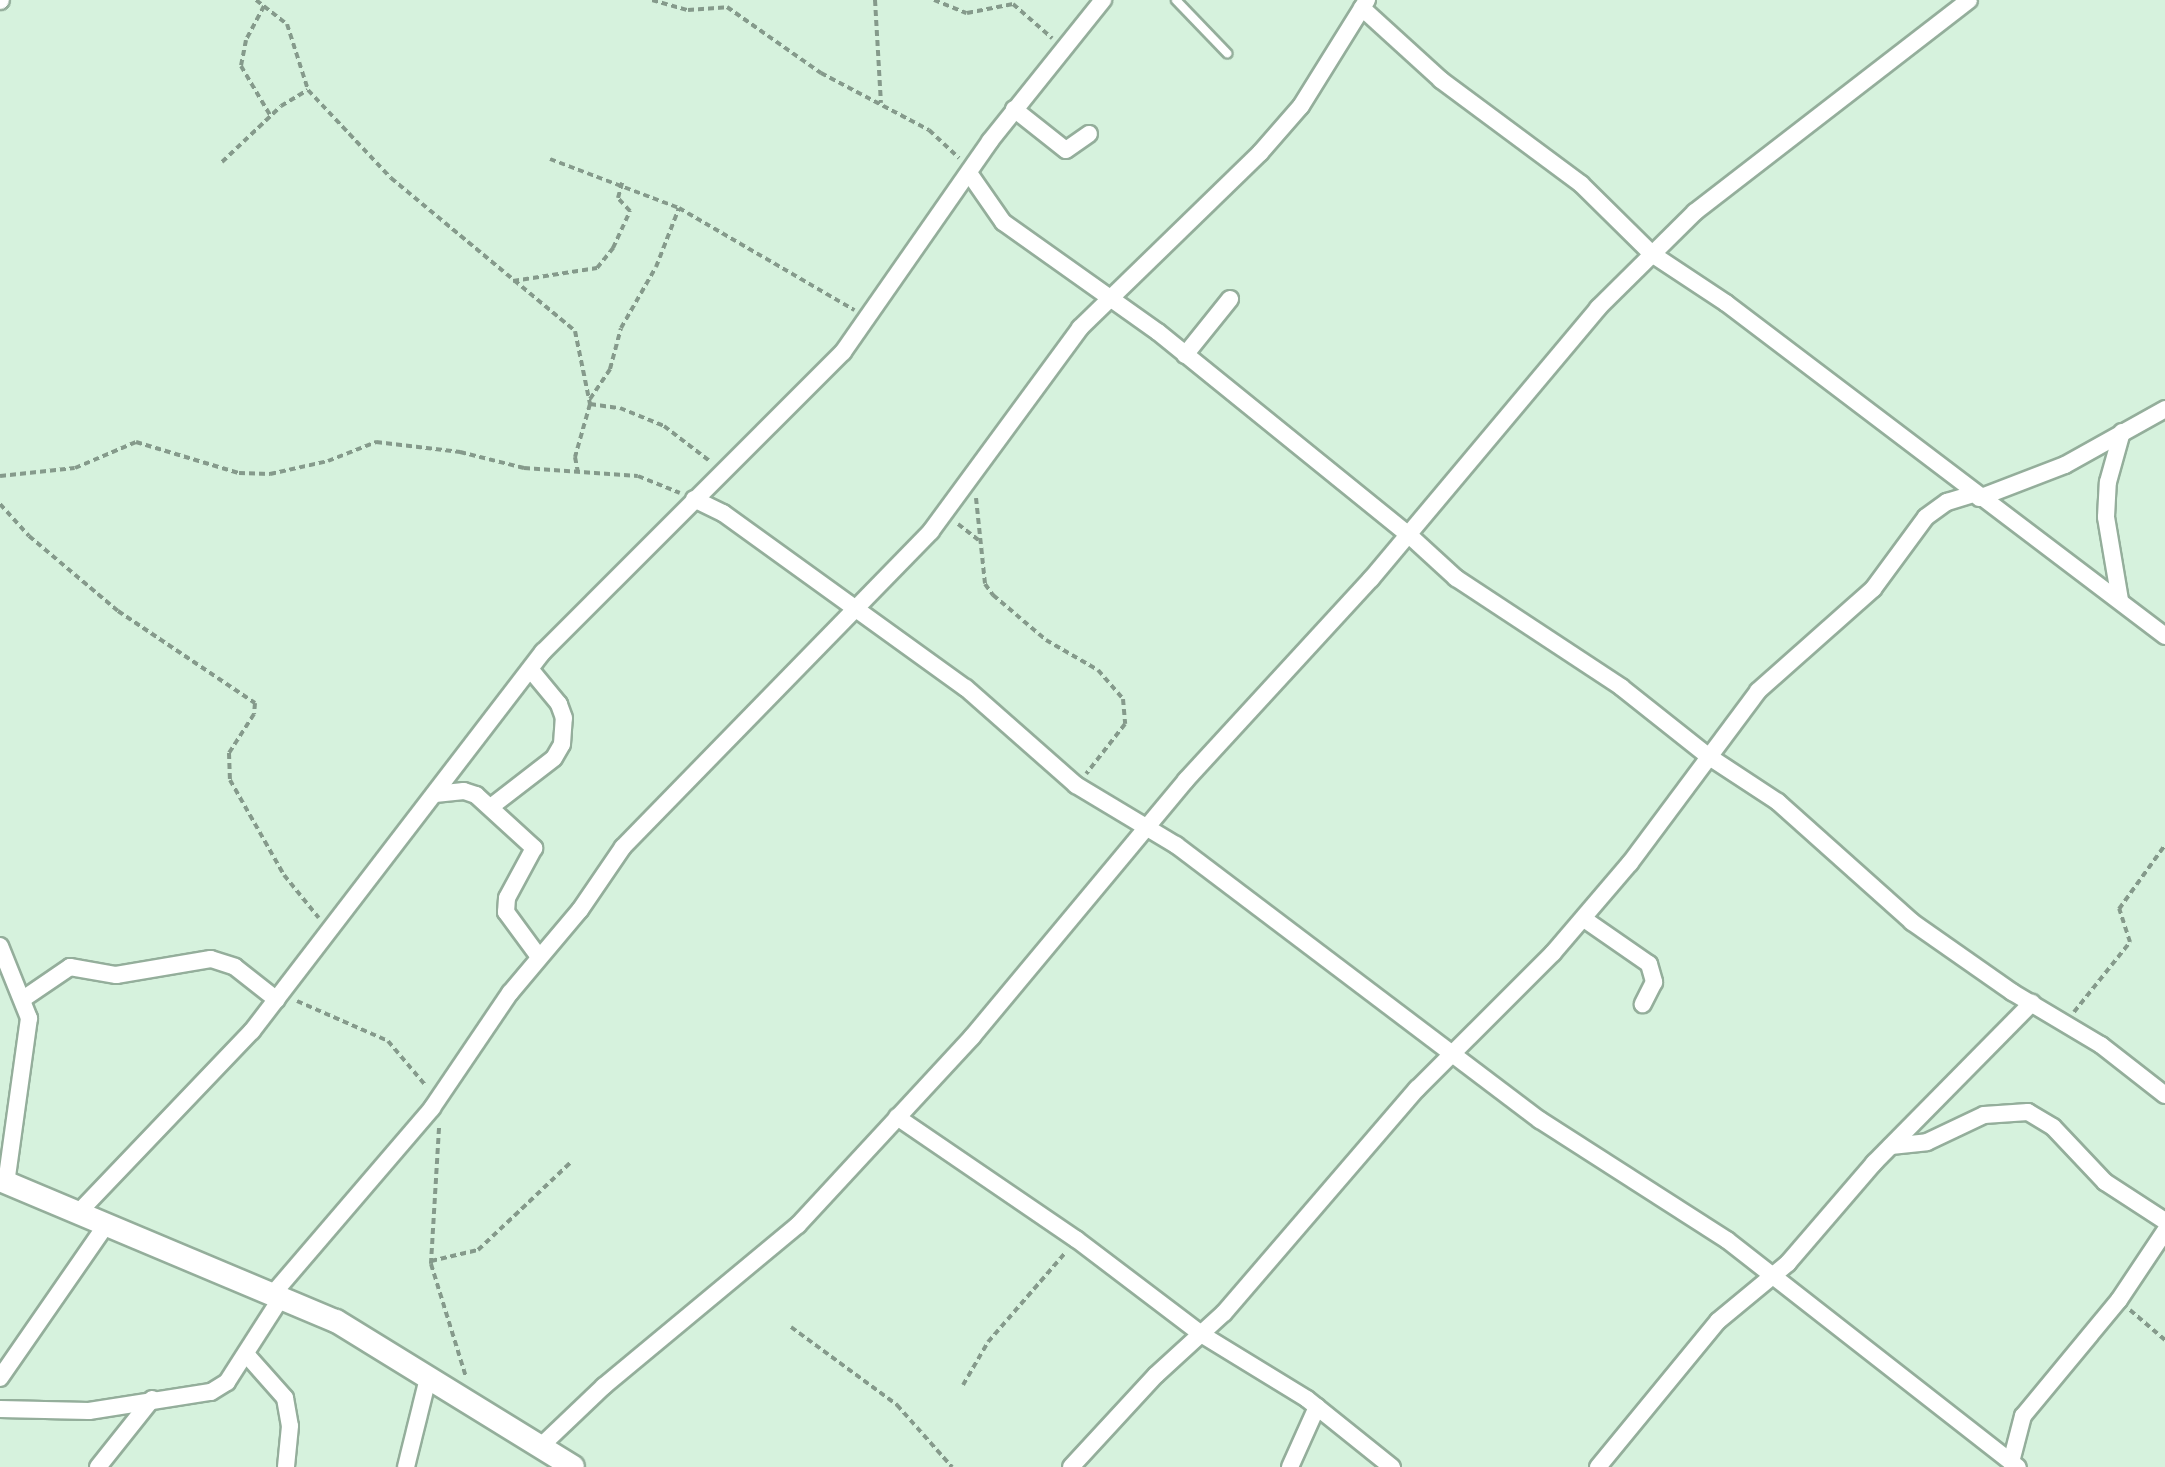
<!DOCTYPE html>
<style>
body{margin:0}
#map{position:relative;width:2165px;height:1467px;overflow:hidden;background:#d6f2dd;font-family:"Open Sans",sans-serif}
div>[style]{position:absolute}
.path>*{height:4px;margin-top:-2px;transform-origin:0;background:repeating-linear-gradient(90deg,#859a8b 0 6px,transparent 0 10px)}
.roads{filter:drop-shadow(2px 0 #94ae9b) drop-shadow(-2px 0 #94ae9b) drop-shadow(0 2px #94ae9b) drop-shadow(0 -2px #94ae9b)}
.lane>*{height:8px;margin:-4px;padding:0 4px;transform-origin:4px;border-radius:4px;background:#fff}
.street>*{height:16px;margin:-8px;padding:0 8px;transform-origin:8px;border-radius:8px;background:#fff}
.secondary>*{height:22px;margin:-11px;padding:0 11px;transform-origin:11px;border-radius:11px;background:#fff}
span{translate:-50% -50%;white-space:nowrap;text-align:center;line-height:1.15;-webkit-text-stroke:6px #d6f2dd;paint-order:stroke}
</style>
<div id="map">
<div class="path">
<div style="left:256px;top:0;width:39px;rotate:38deg"></div>
<div style="left:287px;top:24px;width:69px;rotate:72.3deg"></div>
<div style="left:308px;top:90px;width:121px;rotate:46.7deg"></div>
<div style="left:391px;top:178px;width:239px;rotate:39.7deg"></div>
<div style="left:575px;top:331px;width:75px;rotate:78.4deg"></div>
<div style="left:590px;top:404px;width:55px;rotate:105.8deg"></div>
<div style="left:575px;top:457px;width:15px;rotate:79deg"></div>
<div style="left:652px;top:0;width:37px;rotate:16deg"></div>
<div style="left:688px;top:10px;width:39px;rotate:-4deg"></div>
<div style="left:727px;top:7px;width:115px;rotate:35.1deg"></div>
<div style="left:821px;top:73px;width:122px;rotate:27.8deg"></div>
<div style="left:929px;top:130px;width:41px;rotate:43deg"></div>
<div style="left:875px;top:0;width:103px;rotate:86.7deg"></div>
<div style="left:934px;top:0;width:35px;rotate:22deg"></div>
<div style="left:967px;top:13px;width:47px;rotate:-11.1deg"></div>
<div style="left:1013px;top:4px;width:52px;rotate:41.1deg"></div>
<div style="left:264px;top:6px;width:38px;rotate:118deg"></div>
<div style="left:246px;top:40px;width:26px;rotate:101deg"></div>
<div style="left:241px;top:66px;width:57px;rotate:59.4deg"></div>
<div style="left:550px;top:159px;width:138px;rotate:20.8deg"></div>
<div style="left:679px;top:208px;width:203px;rotate:30.2deg"></div>
<div style="left:222px;top:162px;width:81px;rotate:-43.5deg"></div>
<div style="left:281px;top:106px;width:31px;rotate:-31deg"></div>
<div style="left:513px;top:281px;width:85px;rotate:-8.8deg"></div>
<div style="left:597px;top:268px;width:26px;rotate:-51deg"></div>
<div style="left:613px;top:248px;width:41px;rotate:-65.3deg"></div>
<div style="left:630px;top:211px;width:18px;rotate:-133deg"></div>
<div style="left:618px;top:198px;width:16px;rotate:-75deg"></div>
<div style="left:590px;top:399px;width:36px;rotate:-56deg"></div>
<div style="left:610px;top:369px;width:42px;rotate:-75deg"></div>
<div style="left:621px;top:328px;width:70px;rotate:-60.2deg"></div>
<div style="left:656px;top:267px;width:63px;rotate:-68.7deg"></div>
<div style="left:590px;top:404px;width:30px;rotate:8deg"></div>
<div style="left:620px;top:408px;width:48px;rotate:22.2deg"></div>
<div style="left:664px;top:426px;width:59px;rotate:37.5deg"></div>
<div style="left:0;top:476px;width:75px;rotate:-6.1deg"></div>
<div style="left:75px;top:468px;width:66px;rotate:-23.1deg"></div>
<div style="left:136px;top:442px;width:108px;rotate:16.8deg"></div>
<div style="left:239px;top:473px;width:31px;rotate:2deg"></div>
<div style="left:270px;top:474px;width:59px;rotate:-12.6deg"></div>
<div style="left:328px;top:461px;width:52px;rotate:-21.6deg"></div>
<div style="left:376px;top:442px;width:85px;rotate:6.8deg"></div>
<div style="left:460px;top:452px;width:66px;rotate:14deg"></div>
<div style="left:524px;top:468px;width:114px;rotate:4deg"></div>
<div style="left:638px;top:476px;width:45px;rotate:22deg"></div>
<div style="left:976px;top:498px;width:86px;rotate:84deg"></div>
<div style="left:985px;top:584px;width:14px;rotate:54deg"></div>
<div style="left:993px;top:595px;width:70px;rotate:40.3deg"></div>
<div style="left:1046px;top:640px;width:60px;rotate:30deg"></div>
<div style="left:1098px;top:670px;width:38px;rotate:49deg"></div>
<div style="left:1123px;top:699px;width:25px;rotate:85deg"></div>
<div style="left:1125px;top:724px;width:63px;rotate:128deg"></div>
<div style="left:0;top:504px;width:43px;rotate:47.8deg"></div>
<div style="left:29px;top:536px;width:116px;rotate:40.1deg"></div>
<div style="left:118px;top:611px;width:165px;rotate:33.9deg"></div>
<div style="left:255px;top:703px;width:11px;rotate:95deg"></div>
<div style="left:254px;top:714px;width:46px;rotate:122.7deg"></div>
<div style="left:229px;top:753px;width:27px;rotate:88deg"></div>
<div style="left:230px;top:780px;width:109px;rotate:60.4deg"></div>
<div style="left:284px;top:875px;width:55px;rotate:50.9deg"></div>
<div style="left:958px;top:524px;width:29px;rotate:38deg"></div>
<div style="left:297px;top:1001px;width:99px;rotate:23.7deg"></div>
<div style="left:388px;top:1041px;width:59px;rotate:49.8deg"></div>
<div style="left:2074px;top:1012px;width:90px;rotate:-51.3deg"></div>
<div style="left:2130px;top:942px;width:35px;rotate:-108deg"></div>
<div style="left:2119px;top:909px;width:79px;rotate:-54.3deg"></div>
<div style="left:439px;top:1128px;width:136px;rotate:93.4deg"></div>
<div style="left:431px;top:1264px;width:118px;rotate:72.8deg"></div>
<div style="left:431px;top:1261px;width:48px;rotate:-13.2deg"></div>
<div style="left:478px;top:1250px;width:128px;rotate:-43.4deg"></div>
<div style="left:2130px;top:1310px;width:46px;rotate:40.6deg"></div>
<div style="left:791px;top:1327px;width:132px;rotate:36.3deg"></div>
<div style="left:897px;top:1405px;width:83px;rotate:48.4deg"></div>
<div style="left:963px;top:1385px;width:50px;rotate:-59.8deg"></div>
<div style="left:988px;top:1342px;width:118px;rotate:-49.1deg"></div>
</div>
<div class="roads">
<div class="lane">
<div style="left:1176px;top:0;width:74px;rotate:46.1deg"></div>
</div>
<div class="street">
<div style="left:0;top:1px;width:1px;rotate:-45deg"></div>
<div style="left:1362px;top:8px;width:107px;rotate:42.3deg"></div>
<div style="left:1441px;top:80px;width:174px;rotate:36.6deg"></div>
<div style="left:1581px;top:184px;width:100px;rotate:44.6deg"></div>
<div style="left:1652px;top:254px;width:89px;rotate:33.5deg"></div>
<div style="left:1726px;top:303px;width:551px;rotate:37.18deg"></div>
<div style="left:1014px;top:109px;width:66px;rotate:38.3deg"></div>
<div style="left:1066px;top:150px;width:28px;rotate:-35deg"></div>
<div style="left:969px;top:173px;width:60px;rotate:55.2deg"></div>
<div style="left:1003px;top:222px;width:190px;rotate:35.4deg"></div>
<div style="left:1158px;top:332px;width:323px;rotate:39deg"></div>
<div style="left:1409px;top:535px;width:64px;rotate:42.5deg"></div>
<div style="left:1456px;top:578px;width:198px;rotate:33.4deg"></div>
<div style="left:1621px;top:687px;width:111px;rotate:38.4deg"></div>
<div style="left:1708px;top:756px;width:84px;rotate:33.3deg"></div>
<div style="left:1778px;top:802px;width:180px;rotate:41.8deg"></div>
<div style="left:1912px;top:922px;width:122px;rotate:35deg"></div>
<div style="left:2012px;top:992px;width:104px;rotate:30.8deg"></div>
<div style="left:2101px;top:1045px;width:81px;rotate:38deg"></div>
<div style="left:1185px;top:355px;width:72px;rotate:-51.2deg"></div>
<div style="left:1979px;top:498px;width:92px;rotate:-21deg"></div>
<div style="left:2065px;top:465px;width:115px;rotate:-29.2deg"></div>
<div style="left:694px;top:499px;width:32px;rotate:26deg"></div>
<div style="left:723px;top:513px;width:299px;rotate:35.8deg"></div>
<div style="left:966px;top:688px;width:147px;rotate:41.4deg"></div>
<div style="left:1076px;top:785px;width:117px;rotate:31deg"></div>
<div style="left:1176px;top:845px;width:456px;rotate:37.1deg"></div>
<div style="left:1540px;top:1120px;width:222px;rotate:32.7deg"></div>
<div style="left:1727px;top:1240px;width:369px;rotate:38deg"></div>
<div style="left:2120px;top:600px;width:84px;rotate:-99.6deg"></div>
<div style="left:2106px;top:517px;width:35px;rotate:-87deg"></div>
<div style="left:2108px;top:482px;width:52px;rotate:-74.4deg"></div>
<div style="left:435px;top:794px;width:29px;rotate:-6deg"></div>
<div style="left:464px;top:791px;width:13px;rotate:18deg"></div>
<div style="left:476px;top:795px;width:79px;rotate:42.4deg"></div>
<div style="left:534px;top:848px;width:57px;rotate:118.4deg"></div>
<div style="left:507px;top:898px;width:14px;rotate:94deg"></div>
<div style="left:506px;top:912px;width:56px;rotate:53.7deg"></div>
<div style="left:492px;top:806px;width:78px;rotate:-37.7deg"></div>
<div style="left:554px;top:758px;width:16px;rotate:-60deg"></div>
<div style="left:562px;top:744px;width:26px;rotate:-86deg"></div>
<div style="left:564px;top:718px;width:15px;rotate:-110deg"></div>
<div style="left:559px;top:704px;width:45px;rotate:-129.6deg"></div>
<div style="left:1584px;top:919px;width:79px;rotate:34.7deg"></div>
<div style="left:1649px;top:964px;width:19px;rotate:74deg"></div>
<div style="left:1654px;top:982px;width:25px;rotate:117deg"></div>
<div style="left:0;top:946px;width:78px;rotate:68.1deg"></div>
<div style="left:29px;top:1018px;width:167px;rotate:97.9deg"></div>
<div style="left:23px;top:999px;width:57px;rotate:-34.2deg"></div>
<div style="left:70px;top:967px;width:47px;rotate:9.9deg"></div>
<div style="left:116px;top:975px;width:96px;rotate:-9.6deg"></div>
<div style="left:211px;top:959px;width:25px;rotate:18deg"></div>
<div style="left:235px;top:967px;width:53px;rotate:38.2deg"></div>
<div style="left:897px;top:1117px;width:217px;rotate:34.3deg"></div>
<div style="left:1076px;top:1239px;width:157px;rotate:37.2deg"></div>
<div style="left:1201px;top:1334px;width:124px;rotate:31.5deg"></div>
<div style="left:1307px;top:1399px;width:109px;rotate:38.7deg"></div>
<div style="left:1891px;top:1146px;width:36px;rotate:-6deg"></div>
<div style="left:1927px;top:1142px;width:63px;rotate:-25.3deg"></div>
<div style="left:1984px;top:1115px;width:44px;rotate:-3.9deg"></div>
<div style="left:2028px;top:1112px;width:29px;rotate:31deg"></div>
<div style="left:2053px;top:1127px;width:76px;rotate:46.6deg"></div>
<div style="left:2105px;top:1182px;width:72px;rotate:33deg"></div>
<div style="left:78px;top:1213px;width:252px;rotate:-46.3deg"></div>
<div style="left:252px;top:1031px;width:478px;rotate:-52.5deg"></div>
<div style="left:543px;top:652px;width:424px;rotate:-45deg"></div>
<div style="left:843px;top:352px;width:257px;rotate:-55.1deg"></div>
<div style="left:990px;top:141px;width:181px;rotate:-51.3deg"></div>
<div style="left:272px;top:1295px;width:246px;rotate:-49.4deg"></div>
<div style="left:432px;top:1108px;width:139px;rotate:-55.9deg"></div>
<div style="left:510px;top:993px;width:109px;rotate:-49.9deg"></div>
<div style="left:580px;top:910px;width:76px;rotate:-55.7deg"></div>
<div style="left:623px;top:847px;width:441px;rotate:-45.7deg"></div>
<div style="left:931px;top:531px;width:252px;rotate:-53.7deg"></div>
<div style="left:1080px;top:328px;width:251px;rotate:-44.2deg"></div>
<div style="left:1260px;top:153px;width:62px;rotate:-48.9deg"></div>
<div style="left:1301px;top:106px;width:125px;rotate:-58.1deg"></div>
<div style="left:246px;top:1354px;width:59px;rotate:48.4deg"></div>
<div style="left:285px;top:1398px;width:28px;rotate:80deg"></div>
<div style="left:290px;top:1426px;width:41px;rotate:95.6deg"></div>
<div style="left:0;top:1378px;width:186px;rotate:-55.3deg"></div>
<div style="left:0;top:1409px;width:89px;rotate:1.3deg"></div>
<div style="left:89px;top:1411px;width:123px;rotate:-8.9deg"></div>
<div style="left:211px;top:1392px;width:19px;rotate:-32deg"></div>
<div style="left:227px;top:1382px;width:100px;rotate:-57.3deg"></div>
<div style="left:540px;top:1447px;width:88px;rotate:-43.6deg"></div>
<div style="left:604px;top:1386px;width:252px;rotate:-39.7deg"></div>
<div style="left:798px;top:1225px;width:256px;rotate:-47.2deg"></div>
<div style="left:972px;top:1037px;width:334px;rotate:-50.2deg"></div>
<div style="left:1186px;top:780px;width:273px;rotate:-47.4deg"></div>
<div style="left:1371px;top:579px;width:354px;rotate:-50deg"></div>
<div style="left:1598px;top:308px;width:136px;rotate:-44.7deg"></div>
<div style="left:1695px;top:212px;width:346px;rotate:-37.7deg"></div>
<div style="left:2011px;top:1462px;width:48px;rotate:-75.4deg"></div>
<div style="left:2023px;top:1416px;width:151px;rotate:-50.4deg"></div>
<div style="left:2119px;top:1300px;width:83px;rotate:-56.3deg"></div>
<div style="left:98px;top:1467px;width:87px;rotate:-51.5deg"></div>
<div style="left:406px;top:1467px;width:92px;rotate:-76.1deg"></div>
<div style="left:1071px;top:1467px;width:125px;rotate:-47.3deg"></div>
<div style="left:1156px;top:1375px;width:92px;rotate:-42.4deg"></div>
<div style="left:1224px;top:1313px;width:296px;rotate:-49.3deg"></div>
<div style="left:1417px;top:1089px;width:192px;rotate:-45deg"></div>
<div style="left:1553px;top:953px;width:118px;rotate:-49.5deg"></div>
<div style="left:1630px;top:863px;width:214px;rotate:-53.3deg"></div>
<div style="left:1758px;top:691px;width:154px;rotate:-41.6deg"></div>
<div style="left:1873px;top:589px;width:89px;rotate:-53.6deg"></div>
<div style="left:1926px;top:517px;width:26px;rotate:-36deg"></div>
<div style="left:1947px;top:502px;width:28px;rotate:-17deg"></div>
<div style="left:1290px;top:1467px;width:66px;rotate:-65.8deg"></div>
<div style="left:1598px;top:1467px;width:189px;rotate:-50.6deg"></div>
<div style="left:1718px;top:1321px;width:91px;rotate:-39.6deg"></div>
<div style="left:1788px;top:1263px;width:132px;rotate:-49.3deg"></div>
<div style="left:1874px;top:1163px;width:225px;rotate:-45.4deg"></div>
</div>
<div class="secondary">
<div style="left:0;top:1180px;width:364px;rotate:22.8deg"></div>
<div style="left:336px;top:1321px;width:278px;rotate:31.6deg"></div>
</div>
</div>
</div>
